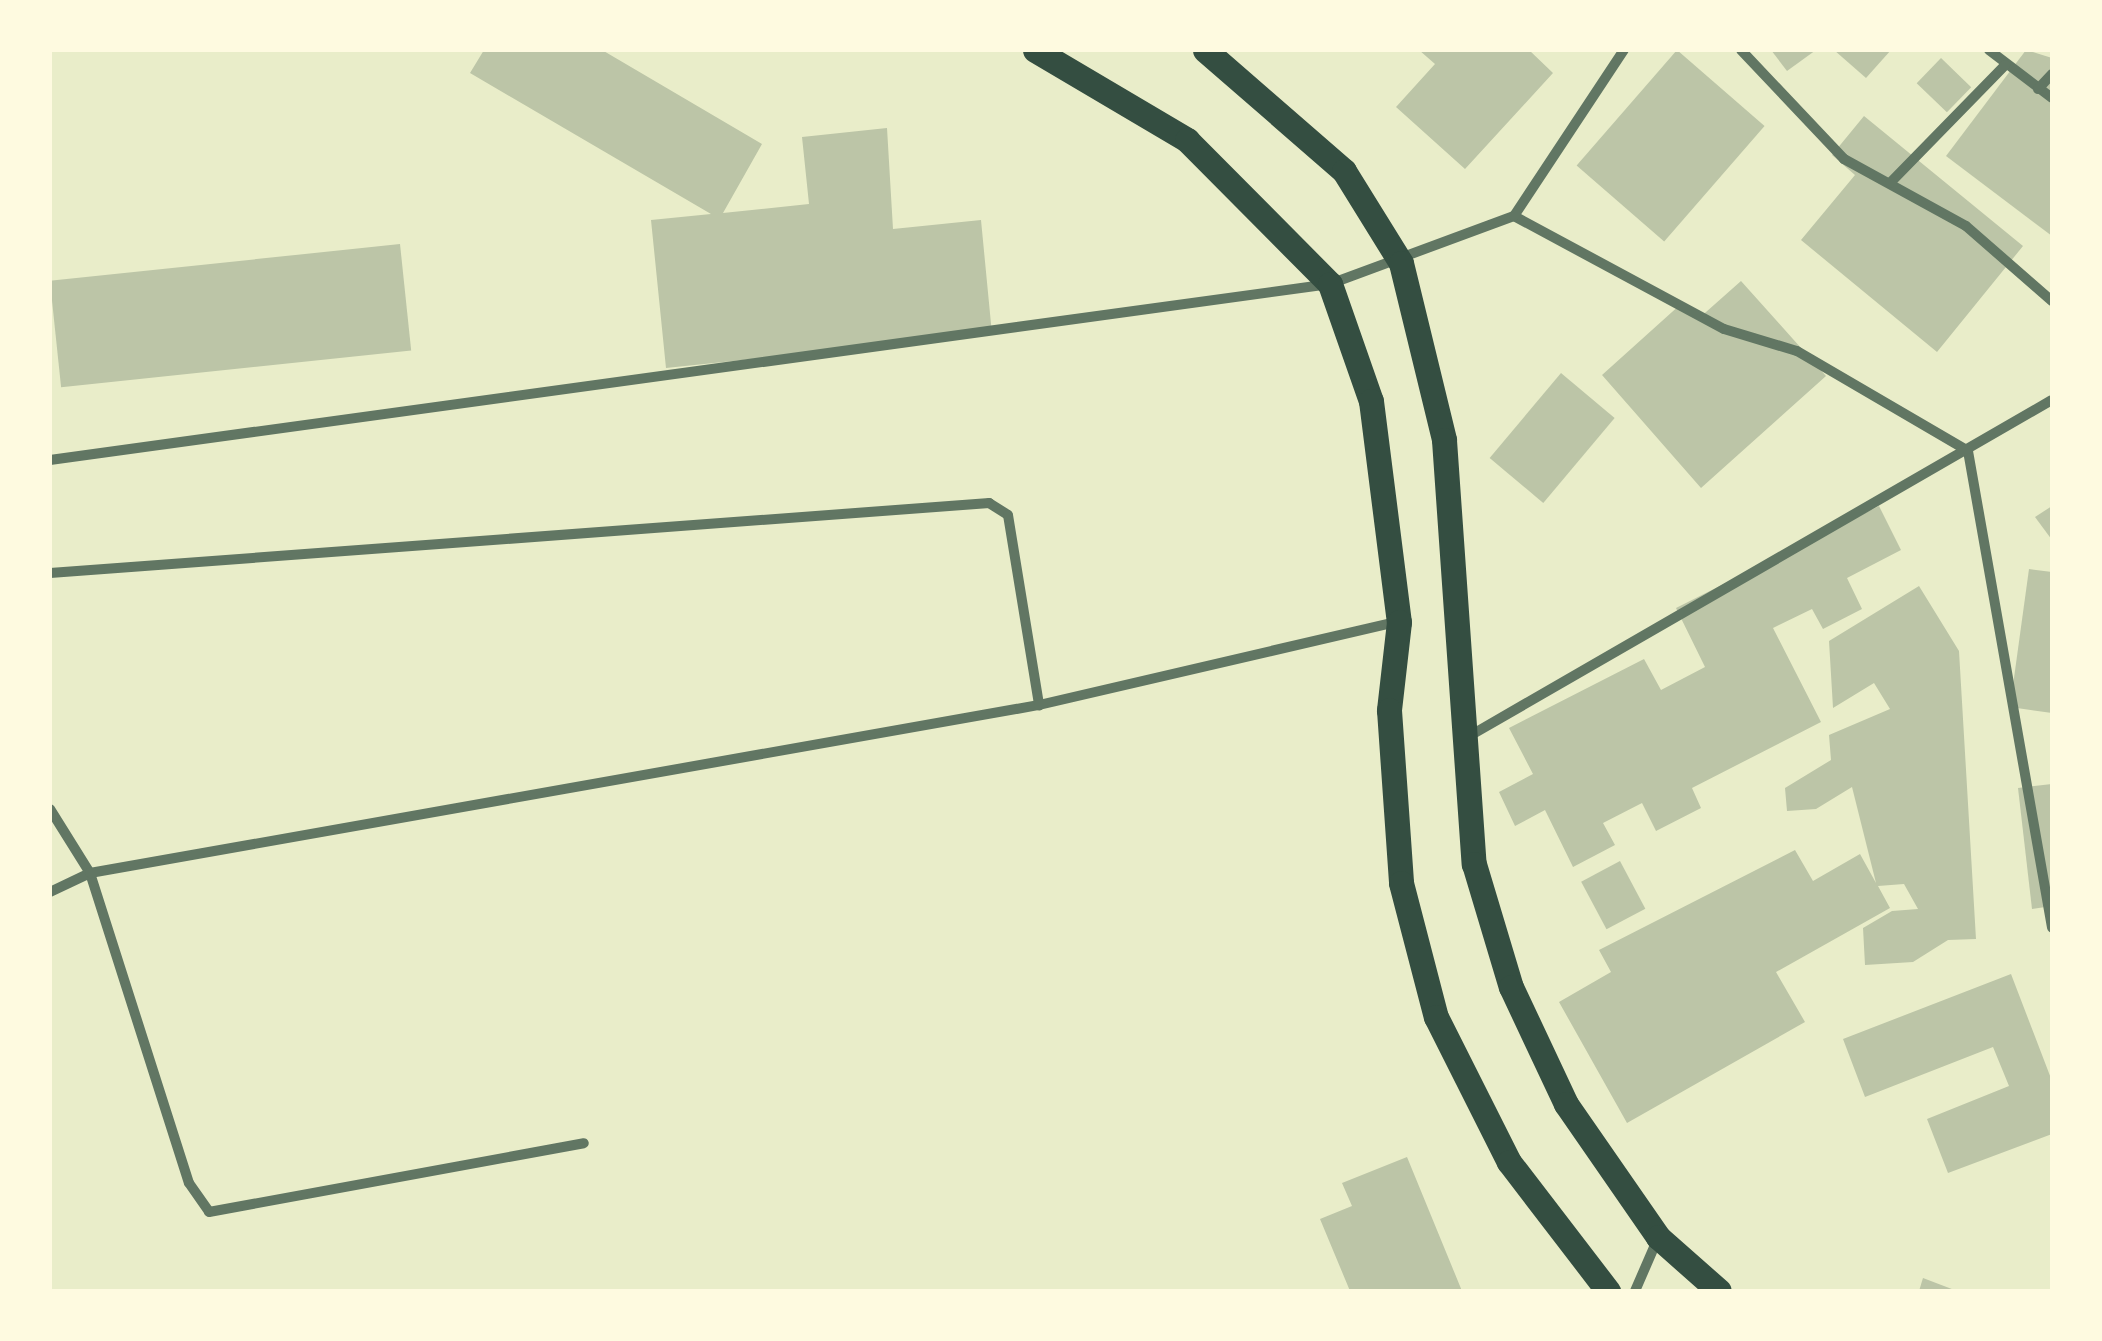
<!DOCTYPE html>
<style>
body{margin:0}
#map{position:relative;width:2102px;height:1341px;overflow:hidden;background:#e9edc9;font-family:"PT Sans Narrow",sans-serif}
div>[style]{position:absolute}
.building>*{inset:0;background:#bcc5a7;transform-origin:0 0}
.minor>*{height:10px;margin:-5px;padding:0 5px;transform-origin:5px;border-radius:5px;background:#617663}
.primary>*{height:25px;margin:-12.5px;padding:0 12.5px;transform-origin:12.5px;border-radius:12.5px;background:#344e41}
span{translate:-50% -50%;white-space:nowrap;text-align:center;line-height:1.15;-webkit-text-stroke:9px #fefae0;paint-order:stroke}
.frame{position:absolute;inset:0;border:52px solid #fefae0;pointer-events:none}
</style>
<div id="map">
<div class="building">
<div style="clip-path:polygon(484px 50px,602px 50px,762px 144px,723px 213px,809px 204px,802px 137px,887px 128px,893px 229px,981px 220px,992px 334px,666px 368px,651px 220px,711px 214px,470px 73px)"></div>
<div style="clip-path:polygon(1419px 50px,1529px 50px,1553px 73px,1465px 169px,1396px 107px,1435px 64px)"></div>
<div style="left:1677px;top:50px;width:116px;height:153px;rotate:41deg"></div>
<div style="clip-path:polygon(1771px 50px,1816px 50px,1787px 71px)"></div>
<div style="clip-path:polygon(1834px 50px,1891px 50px,1866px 78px)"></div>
<div style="clip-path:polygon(2026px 50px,2052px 58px,2052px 236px,1946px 156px)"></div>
<div style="left:1941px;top:58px;width:42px;height:35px;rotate:44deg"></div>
<div style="clip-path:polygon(1864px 116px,2023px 246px,1937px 352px,1801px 240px,1855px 175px,1832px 155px)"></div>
<div style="left:400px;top:244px;width:107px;height:352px;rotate:84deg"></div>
<div style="clip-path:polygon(1741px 281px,1826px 376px,1701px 488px,1602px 375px,1682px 303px,1697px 320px)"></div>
<div style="left:1561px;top:373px;width:70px;height:111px;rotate:40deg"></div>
<div style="clip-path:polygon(1879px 506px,1901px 550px,1847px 578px,1862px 609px,1823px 629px,1812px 609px,1773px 628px,1821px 722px,1692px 788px,1701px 808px,1656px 831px,1642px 803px,1603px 823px,1615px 845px,1573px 867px,1545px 810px,1515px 826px,1499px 792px,1533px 774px,1509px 728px,1644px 659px,1661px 690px,1705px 667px,1676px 608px)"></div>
<div style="clip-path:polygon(2052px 506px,2052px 540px,2035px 517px)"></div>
<div style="clip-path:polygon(2029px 569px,2052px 572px,2052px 713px,2010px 707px)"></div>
<div style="clip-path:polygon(1919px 586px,1959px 651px,1976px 939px,1948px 940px,1913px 962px,1865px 965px,1863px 928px,1892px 911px,1918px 909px,1904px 884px,1878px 886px,1890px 908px,1776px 972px,1805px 1022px,1627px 1123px,1559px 1002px,1611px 972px,1599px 950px,1795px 850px,1813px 881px,1860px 854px,1876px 883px,1852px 787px,1816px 809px,1787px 811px,1785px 788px,1831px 760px,1829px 735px,1890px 709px,1874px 683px,1833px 708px,1829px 641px)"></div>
<div style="clip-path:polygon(2052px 784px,2052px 906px,2032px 909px,2018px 788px)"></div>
<div style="left:1620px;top:861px;width:54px;height:44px;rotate:62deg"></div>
<div style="clip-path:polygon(2011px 974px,2052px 1081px,2052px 1134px,1948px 1173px,1927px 1119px,2009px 1086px,1993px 1047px,1865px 1097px,1843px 1039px)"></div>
<div style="clip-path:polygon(1407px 1157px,1462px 1291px,1350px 1291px,1320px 1219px,1352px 1206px,1342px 1183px)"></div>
<div style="clip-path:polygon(1923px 1278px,1957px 1291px,1919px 1291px)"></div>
</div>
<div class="minor">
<div style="left:1741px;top:50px;width:150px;rotate:46.6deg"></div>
<div style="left:1844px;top:159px;width:139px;rotate:28.8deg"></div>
<div style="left:1966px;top:226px;width:114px;rotate:41.1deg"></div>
<div style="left:1989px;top:50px;width:79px;rotate:37.3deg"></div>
<div style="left:2038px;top:89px;width:21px;rotate:-47deg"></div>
<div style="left:1890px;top:183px;width:165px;rotate:-45.7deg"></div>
<div style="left:1514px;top:216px;width:238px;rotate:28.3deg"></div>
<div style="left:1724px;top:329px;width:76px;rotate:16.8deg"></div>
<div style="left:1797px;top:351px;width:198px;rotate:30.3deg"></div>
<div style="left:1968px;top:451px;width:484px;rotate:80deg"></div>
<div style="left:50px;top:460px;width:1292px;rotate:-7.83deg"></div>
<div style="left:1330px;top:284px;width:196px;rotate:-20.3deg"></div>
<div style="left:1514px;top:216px;width:199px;rotate:-56.5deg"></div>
<div style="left:50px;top:573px;width:942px;rotate:-4.26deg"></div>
<div style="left:989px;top:503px;width:22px;rotate:32deg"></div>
<div style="left:1008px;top:515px;width:193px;rotate:80.7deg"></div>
<div style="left:1466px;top:738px;width:676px;rotate:-29.98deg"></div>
<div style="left:50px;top:809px;width:75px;rotate:58deg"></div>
<div style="left:90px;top:873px;width:325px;rotate:72.3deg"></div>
<div style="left:189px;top:1183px;width:35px;rotate:55deg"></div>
<div style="left:209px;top:1212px;width:381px;rotate:-10.4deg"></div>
<div style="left:50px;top:892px;width:44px;rotate:-25.4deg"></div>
<div style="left:90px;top:873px;width:964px;rotate:-10.04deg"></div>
<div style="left:1039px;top:705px;width:366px;rotate:-13.1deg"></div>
<div style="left:1635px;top:1291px;width:58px;rotate:-66.5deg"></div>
</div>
<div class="primary">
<div style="left:1035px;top:50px;width:177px;rotate:30.6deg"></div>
<div style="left:1187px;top:140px;width:203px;rotate:45.2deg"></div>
<div style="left:1330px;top:284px;width:124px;rotate:70.7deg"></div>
<div style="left:1371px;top:401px;width:223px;rotate:82.8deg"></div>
<div style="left:1399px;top:622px;width:89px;rotate:96.5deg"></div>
<div style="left:1389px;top:710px;width:173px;rotate:86deg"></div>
<div style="left:1401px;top:883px;width:138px;rotate:75.4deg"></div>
<div style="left:1436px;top:1017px;width:162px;rotate:63.3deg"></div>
<div style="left:1509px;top:1162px;width:163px;rotate:52.5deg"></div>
<div style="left:1205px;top:50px;width:184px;rotate:41deg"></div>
<div style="left:1344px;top:171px;width:108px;rotate:58.2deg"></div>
<div style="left:1401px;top:263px;width:182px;rotate:76.3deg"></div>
<div style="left:1444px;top:440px;width:425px;rotate:86deg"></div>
<div style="left:1474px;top:864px;width:128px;rotate:73.3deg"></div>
<div style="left:1511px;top:987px;width:129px;rotate:64.8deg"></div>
<div style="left:1566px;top:1104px;width:162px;rotate:55.3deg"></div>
<div style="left:1658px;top:1237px;width:81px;rotate:41.5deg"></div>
</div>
<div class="frame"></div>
</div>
